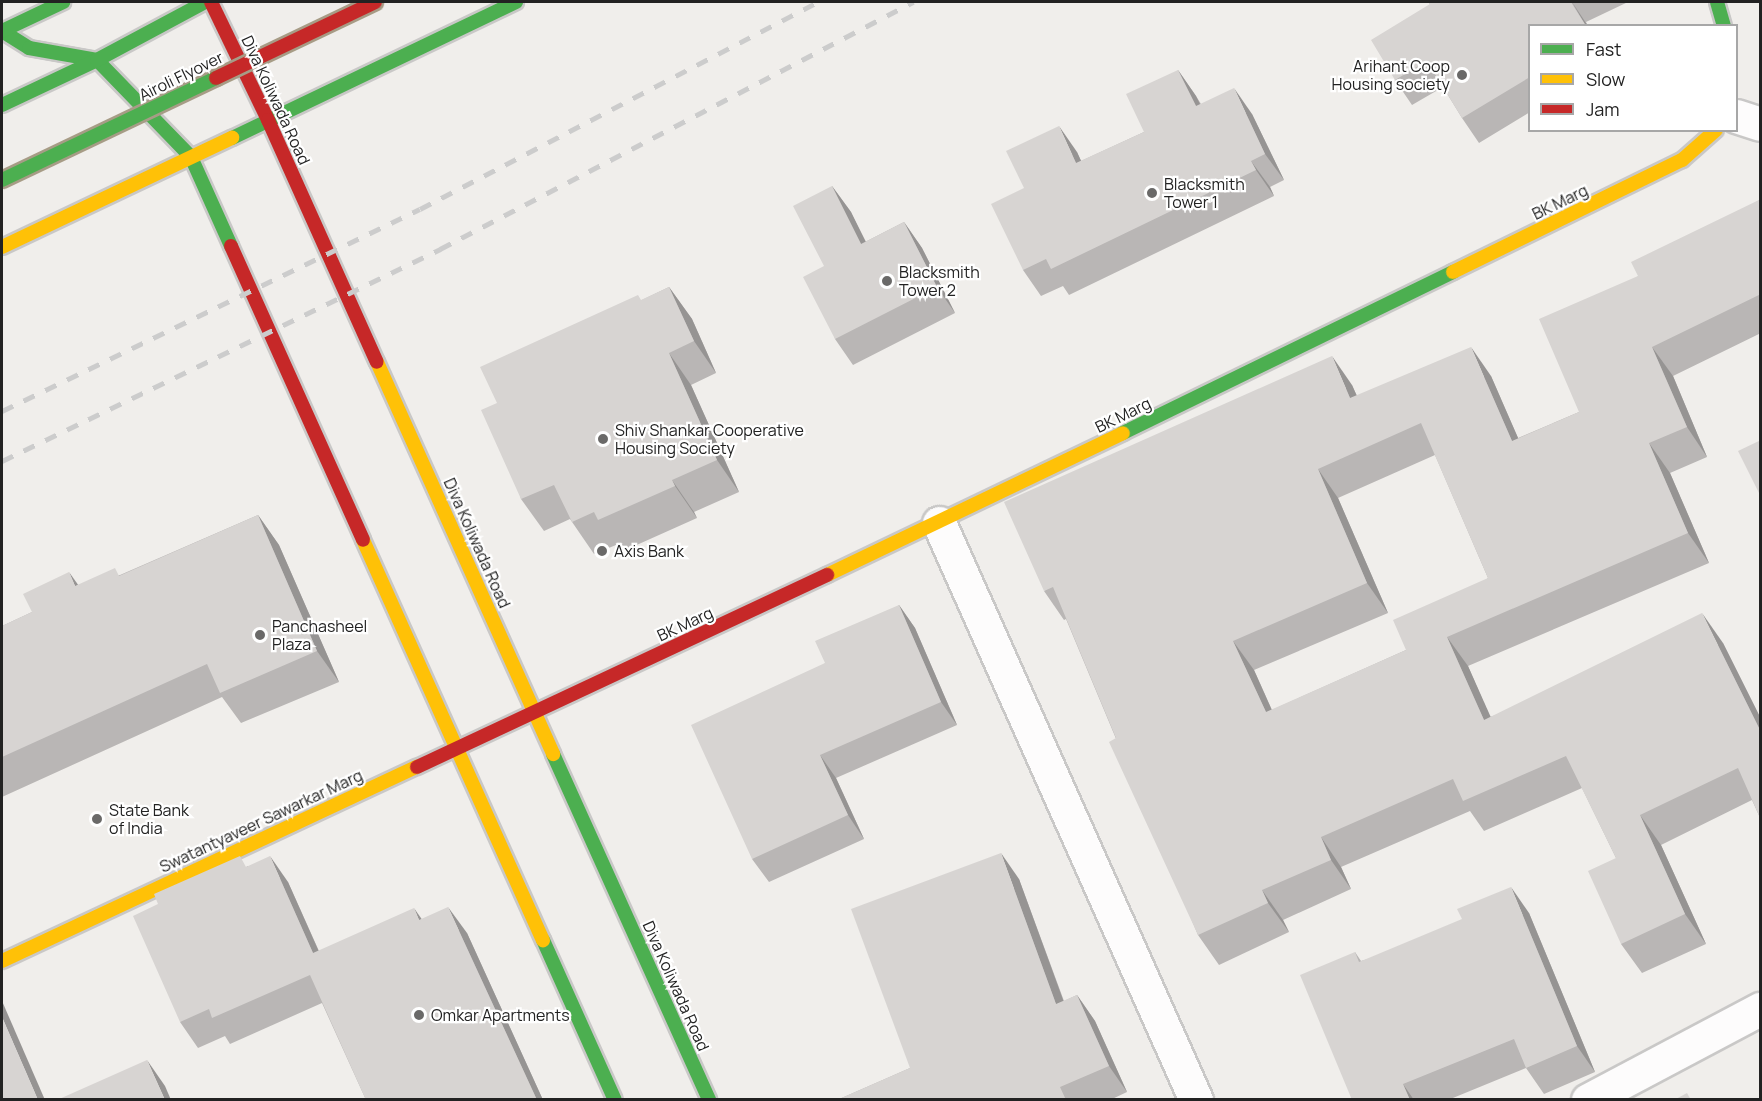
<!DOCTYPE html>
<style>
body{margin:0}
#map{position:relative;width:1762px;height:1101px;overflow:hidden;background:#f0eeeb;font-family:Manrope,sans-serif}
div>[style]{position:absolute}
.roads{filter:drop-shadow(2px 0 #c9c8c7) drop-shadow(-2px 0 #c9c8c7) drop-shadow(0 2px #c9c8c7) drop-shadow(0 -2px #c9c8c7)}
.street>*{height:33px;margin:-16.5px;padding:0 16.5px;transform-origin:16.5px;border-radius:16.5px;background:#fdfcfc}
.fast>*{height:14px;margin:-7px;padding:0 7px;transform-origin:7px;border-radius:7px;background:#4caf50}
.slow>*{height:14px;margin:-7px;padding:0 7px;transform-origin:7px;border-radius:7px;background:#ffc107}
.jam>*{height:14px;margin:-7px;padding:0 7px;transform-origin:7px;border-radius:7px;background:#c62828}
.rail>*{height:4.5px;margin-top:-2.25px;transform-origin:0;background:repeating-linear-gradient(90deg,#ccc 0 12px,transparent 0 24px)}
.bridges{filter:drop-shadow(2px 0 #a79c86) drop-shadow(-2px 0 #a79c86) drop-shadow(0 2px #a79c86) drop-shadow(0 -2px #a79c86)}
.fast-bridge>*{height:14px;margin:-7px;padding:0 7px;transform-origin:7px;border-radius:7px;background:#4caf50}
.jam-bridge>*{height:14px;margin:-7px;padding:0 7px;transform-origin:7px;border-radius:7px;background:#c62828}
.wall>*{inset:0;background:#b9b6b5}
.shaded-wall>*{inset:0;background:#969493}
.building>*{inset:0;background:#d7d4d2}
.dots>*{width:16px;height:16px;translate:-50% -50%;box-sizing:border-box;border:3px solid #fff;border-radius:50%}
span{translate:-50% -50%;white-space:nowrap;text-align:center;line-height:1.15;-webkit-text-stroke:4.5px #fff;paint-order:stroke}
.poi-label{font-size:16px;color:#222}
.right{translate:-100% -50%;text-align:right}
.left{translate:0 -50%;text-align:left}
.street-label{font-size:16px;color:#222}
.frame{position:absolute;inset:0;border:3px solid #222;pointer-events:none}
.legend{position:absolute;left:1528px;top:24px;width:210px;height:108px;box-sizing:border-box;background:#fff;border:2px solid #a7a7a7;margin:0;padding:8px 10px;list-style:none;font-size:18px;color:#222}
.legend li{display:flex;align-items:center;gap:12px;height:30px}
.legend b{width:30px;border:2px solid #a7a7a7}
</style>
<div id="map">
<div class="roads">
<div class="street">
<div style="left:1736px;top:116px;width:25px;rotate:18deg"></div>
<div style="left:939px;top:523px;width:632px;rotate:65.99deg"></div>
<div style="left:1588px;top:1100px;width:195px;rotate:-27.9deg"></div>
</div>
<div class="fast">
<div style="left:1717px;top:2px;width:25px;rotate:74deg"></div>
<div style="left:2px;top:31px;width:32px;rotate:32deg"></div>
<div style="left:29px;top:48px;width:69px;rotate:10deg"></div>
<div style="left:2px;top:31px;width:68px;rotate:-25.4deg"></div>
<div style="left:97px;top:60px;width:135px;rotate:45.9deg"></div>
<div style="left:191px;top:157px;width:98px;rotate:65.8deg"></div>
<div style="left:2px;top:105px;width:105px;rotate:-25.3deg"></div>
<div style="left:97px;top:60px;width:123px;rotate:-28.2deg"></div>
<div style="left:232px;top:138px;width:315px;rotate:-25.6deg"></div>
<div style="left:1123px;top:433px;width:367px;rotate:-26deg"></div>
<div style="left:553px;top:754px;width:380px;rotate:65.7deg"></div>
<div style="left:543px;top:940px;width:175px;rotate:65.8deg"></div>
</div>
<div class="slow">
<div style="left:2px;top:247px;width:255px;rotate:-25.4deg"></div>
<div style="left:1453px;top:272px;width:255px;rotate:-26.1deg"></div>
<div style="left:1682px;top:160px;width:45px;rotate:-41.4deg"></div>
<div style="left:377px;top:362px;width:430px;rotate:65.8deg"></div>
<div style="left:363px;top:540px;width:439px;rotate:65.8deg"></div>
<div style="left:827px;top:575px;width:328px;rotate:-25.6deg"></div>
<div style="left:2px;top:961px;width:458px;rotate:-25.1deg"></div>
</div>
<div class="jam">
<div style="left:211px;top:2px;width:131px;rotate:64.2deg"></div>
<div style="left:268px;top:120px;width:265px;rotate:65.8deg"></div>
<div style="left:231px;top:246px;width:322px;rotate:65.8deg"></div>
<div style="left:417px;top:767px;width:453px;rotate:-25.1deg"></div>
</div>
</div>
<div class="rail">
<div style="left:2px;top:411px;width:464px;rotate:-25.8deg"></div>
<div style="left:420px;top:209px;width:448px;rotate:-27.5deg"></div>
<div style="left:2px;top:461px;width:487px;rotate:-25.8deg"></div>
<div style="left:440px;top:249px;width:534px;rotate:-27.57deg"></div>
</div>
<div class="bridges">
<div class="fast-bridge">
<div style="left:2px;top:180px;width:237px;rotate:-25.5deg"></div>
</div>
<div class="jam-bridge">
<div style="left:216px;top:78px;width:176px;rotate:-25.5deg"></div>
</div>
</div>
<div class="wall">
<div style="clip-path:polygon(1428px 2px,1628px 2px,1586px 22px,1588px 26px,1530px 26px,1530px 112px,1479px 143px,1462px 118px,1443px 87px,1412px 105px,1395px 80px,1430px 4px)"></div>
<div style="clip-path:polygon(1178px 70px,1196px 96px,1201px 104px,1252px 114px,1284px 180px,1270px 187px,1274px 196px,1069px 295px,1063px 286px,1041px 296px,1023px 270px,1024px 188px,1077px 152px,1081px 161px,1144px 132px)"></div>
<div style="clip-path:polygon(832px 186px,851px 212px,865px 242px,904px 222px,922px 248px,955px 313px,853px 365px,835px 339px,824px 266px)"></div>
<div style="clip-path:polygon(evenodd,1761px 199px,1761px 333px,1673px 376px,1707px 457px,1670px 473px,1709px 563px,1468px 666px,1490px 717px,1723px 643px,1761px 719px,1761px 820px,1752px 800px,1661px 845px,1706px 944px,1642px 973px,1621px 944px,1616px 858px,1582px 788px,1484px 831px,1470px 811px,1341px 867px,1351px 889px,1283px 920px,1289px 932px,1219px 965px,1198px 935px,1066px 619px,1064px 620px,1044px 591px,1352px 385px,1357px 396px,1491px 376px,1518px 438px,1579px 412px,1638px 276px,1761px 199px,1435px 455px,1488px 578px,1406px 650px,1272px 710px,1254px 670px,1388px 613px,1338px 498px,1435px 455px)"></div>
<div style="clip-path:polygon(669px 287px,692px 319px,716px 373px,691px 385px,739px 492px,694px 512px,697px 518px,621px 552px,616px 545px,594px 554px,570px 519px,544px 531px,521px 499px,497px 403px,642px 300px)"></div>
<div style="clip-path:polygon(258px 515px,279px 545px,339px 682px,241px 723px,222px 697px,2px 797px,2px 626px,32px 612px,78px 585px,120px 575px)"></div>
<div style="clip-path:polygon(899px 605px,915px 628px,957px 725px,836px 778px,864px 839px,769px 882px,752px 859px,825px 663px)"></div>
<div style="clip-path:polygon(247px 866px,288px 882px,319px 951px,422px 919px,467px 933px,543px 1100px,366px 1100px,322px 1003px,230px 1044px,225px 1036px,198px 1048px,180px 1022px)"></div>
<div style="clip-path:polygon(1019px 879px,1064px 1001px,1077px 995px,1095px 1021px,1127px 1092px,1110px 1100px,837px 1100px,910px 1068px)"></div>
<div style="clip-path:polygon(1529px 913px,1595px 1072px,1544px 1094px,1526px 1068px,1448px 1100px,1352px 1100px,1355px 952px,1361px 961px)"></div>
</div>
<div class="shaded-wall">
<div style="clip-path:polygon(1572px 2px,1588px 26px,1586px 26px)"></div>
<div style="clip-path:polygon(1178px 70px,1196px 96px,1214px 132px,1196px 106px)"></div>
<div style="clip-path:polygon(1234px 88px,1252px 114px,1284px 180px,1265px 154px)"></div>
<div style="clip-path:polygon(1059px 126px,1077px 152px,1094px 189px,1076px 163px)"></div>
<div style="clip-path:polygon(1251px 161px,1270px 187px,1274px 196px,1256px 170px)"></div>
<div style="clip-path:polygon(832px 186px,851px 212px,880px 270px,861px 244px)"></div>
<div style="clip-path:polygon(904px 222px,922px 248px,955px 313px,937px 287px)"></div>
<div style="clip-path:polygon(669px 287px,692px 319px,716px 373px,694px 341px)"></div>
<div style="clip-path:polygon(1471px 347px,1491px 376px,1532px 470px,1512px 441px)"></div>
<div style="clip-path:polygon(1652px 347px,1673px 376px,1707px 457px,1687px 427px)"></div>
<div style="clip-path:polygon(669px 353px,691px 385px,739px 492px,717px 460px)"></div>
<div style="clip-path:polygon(1332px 356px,1352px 385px,1371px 428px,1350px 398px)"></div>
<div style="clip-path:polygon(1649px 443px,1670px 473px,1709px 563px,1688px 533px)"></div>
<div style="clip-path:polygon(1318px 469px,1338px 498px,1388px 613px,1367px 583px)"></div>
<div style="clip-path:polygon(672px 480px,694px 512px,697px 518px,675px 486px)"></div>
<div style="clip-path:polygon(258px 515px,279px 545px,339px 682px,317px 651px)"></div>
<div style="clip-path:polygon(69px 572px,91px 603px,75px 586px)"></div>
<div style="clip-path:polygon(899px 605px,915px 628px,957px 725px,941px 702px)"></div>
<div style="clip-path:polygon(1702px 613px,1723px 643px,1761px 719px,1761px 732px)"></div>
<div style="clip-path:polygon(1447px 637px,1468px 666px,1505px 749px,1484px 720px)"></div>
<div style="clip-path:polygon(1233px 641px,1254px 670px,1286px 742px,1266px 712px)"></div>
<div style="clip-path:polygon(820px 755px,836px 778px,864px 839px,848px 815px)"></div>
<div style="clip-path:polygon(1640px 815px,1661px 845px,1706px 944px,1685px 914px)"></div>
<div style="clip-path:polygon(1321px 837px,1341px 867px,1351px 889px,1331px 860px)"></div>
<div style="clip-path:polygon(1001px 853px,1019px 879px,1074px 1030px,1056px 1004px)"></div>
<div style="clip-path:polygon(270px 856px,288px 882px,331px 979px,313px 953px)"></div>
<div style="clip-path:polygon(1511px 887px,1529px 913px,1595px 1072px,1577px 1046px)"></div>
<div style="clip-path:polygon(1262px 890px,1283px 920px,1289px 932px,1268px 903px)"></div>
<div style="clip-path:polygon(448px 907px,467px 933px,543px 1100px,537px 1100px)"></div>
<div style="clip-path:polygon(414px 908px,432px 934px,419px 920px)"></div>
<div style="clip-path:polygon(1077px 995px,1095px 1021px,1127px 1092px,1109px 1066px)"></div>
<div style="clip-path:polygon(2px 1001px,45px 1100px,38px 1100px,2px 1017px)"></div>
<div style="clip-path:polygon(147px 1060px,165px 1086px,171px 1100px,165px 1100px)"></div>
<div style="clip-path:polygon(1403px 1084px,1414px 1100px,1410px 1100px)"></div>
</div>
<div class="building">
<div style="clip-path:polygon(1428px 2px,1571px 2px,1586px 26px,1530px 26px,1530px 77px,1462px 118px,1427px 61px,1395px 80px,1371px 40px,1430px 4px)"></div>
<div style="clip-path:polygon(1178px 70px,1196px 106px,1234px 88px,1265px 154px,1251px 161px,1256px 170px,1051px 269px,1046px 259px,1023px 270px,991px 204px,1024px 188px,1006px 151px,1059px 126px,1076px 163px,1144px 132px,1126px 94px)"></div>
<div style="clip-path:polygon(832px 186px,861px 244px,904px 222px,937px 287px,835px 339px,803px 277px,824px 266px,793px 206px)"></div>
<div style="clip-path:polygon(evenodd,1761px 199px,1761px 294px,1652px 347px,1687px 427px,1649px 443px,1688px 533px,1447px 637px,1484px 720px,1702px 613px,1761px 732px,1761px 820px,1738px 768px,1640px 815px,1685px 914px,1621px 944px,1588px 871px,1616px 858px,1566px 756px,1463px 801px,1453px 779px,1321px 837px,1331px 860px,1262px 890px,1268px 903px,1198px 935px,1109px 742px,1116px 738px,1053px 587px,1044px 591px,1004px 502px,1332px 356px,1350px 398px,1471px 347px,1512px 441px,1579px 412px,1539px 319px,1638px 276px,1631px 262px,1761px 199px,1421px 423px,1488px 578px,1393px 620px,1406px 650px,1266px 712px,1233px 641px,1367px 583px,1318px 469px,1421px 423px)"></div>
<div style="clip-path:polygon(669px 287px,694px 341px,669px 353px,717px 460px,672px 480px,675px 486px,598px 520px,594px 512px,572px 522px,554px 485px,521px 499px,481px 410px,497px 403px,480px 367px,638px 295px,641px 300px)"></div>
<div style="clip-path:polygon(1761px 440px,1761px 497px,1738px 451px)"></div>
<div style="clip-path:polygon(258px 515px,317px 651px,220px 693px,207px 664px,2px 757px,2px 626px,32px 612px,23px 594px,69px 572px,75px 586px,115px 568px,119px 576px)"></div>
<div style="clip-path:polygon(899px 605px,941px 702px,820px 755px,848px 815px,752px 859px,691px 725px,825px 663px,815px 641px)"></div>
<div style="clip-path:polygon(1001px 853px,1056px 1004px,1077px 995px,1109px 1066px,1060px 1087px,1066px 1100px,837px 1100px,910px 1068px,851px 909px)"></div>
<div style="clip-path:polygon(240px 856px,246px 867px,270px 856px,313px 953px,414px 908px,419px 920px,448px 907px,537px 1100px,366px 1100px,310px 975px,212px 1018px,209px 1009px,180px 1022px,133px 916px,158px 904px,154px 894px)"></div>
<div style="clip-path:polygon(1511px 887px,1577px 1046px,1526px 1068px,1514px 1039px,1403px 1084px,1410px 1100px,1352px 1100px,1300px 975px,1355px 952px,1359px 962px,1462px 919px,1457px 909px)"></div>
<div style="clip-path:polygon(2px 1017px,38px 1100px,2px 1100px)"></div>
<div style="clip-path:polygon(147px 1060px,165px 1100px,57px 1100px)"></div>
<div style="clip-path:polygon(1687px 1093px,1691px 1100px,1674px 1100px)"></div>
</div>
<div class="dots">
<div style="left:1462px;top:75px;background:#6a6968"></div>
<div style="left:1152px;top:193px;background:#6a6968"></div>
<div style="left:887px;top:281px;background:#6a6968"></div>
<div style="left:603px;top:439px;background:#6a6968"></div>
<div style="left:602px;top:551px;background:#6a6968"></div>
<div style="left:260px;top:635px;background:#6a6968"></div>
<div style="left:97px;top:819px;background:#6a6968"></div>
<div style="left:419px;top:1015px;background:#6a6968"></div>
</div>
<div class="poi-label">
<span class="right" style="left:1450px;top:75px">Arihant Coop<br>Housing society</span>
<span class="left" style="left:1164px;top:193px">Blacksmith<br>Tower 1</span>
<span class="left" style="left:899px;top:281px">Blacksmith<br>Tower 2</span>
<span class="left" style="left:615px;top:439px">Shiv Shankar Cooperative<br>Housing Society</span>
<span class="left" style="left:614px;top:551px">Axis Bank</span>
<span class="left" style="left:272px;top:635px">Panchasheel<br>Plaza</span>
<span class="left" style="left:109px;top:819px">State Bank<br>of India</span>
<span class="left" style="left:431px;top:1015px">Omkar Apartments</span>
</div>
<div class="street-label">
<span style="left:181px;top:76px;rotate:-26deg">Airoli Flyover</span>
<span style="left:276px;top:100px;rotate:65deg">Diva Koliwada Road</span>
<span style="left:1560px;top:202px;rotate:-26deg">BK Marg</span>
<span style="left:1123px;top:415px;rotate:-26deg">BK Marg</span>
<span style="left:477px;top:543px;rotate:66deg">Diva Koliwada Road</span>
<span style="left:685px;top:624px;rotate:-25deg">BK Marg</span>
<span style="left:261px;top:821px;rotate:-25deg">Swatantyaveer Sawarkar Marg</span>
<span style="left:676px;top:986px;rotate:66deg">Diva Koliwada Road</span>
</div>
<div class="frame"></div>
<ul class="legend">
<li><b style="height:8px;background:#4caf50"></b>Fast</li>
<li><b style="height:8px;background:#ffc107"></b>Slow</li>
<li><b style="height:8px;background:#c62828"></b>Jam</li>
</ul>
</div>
